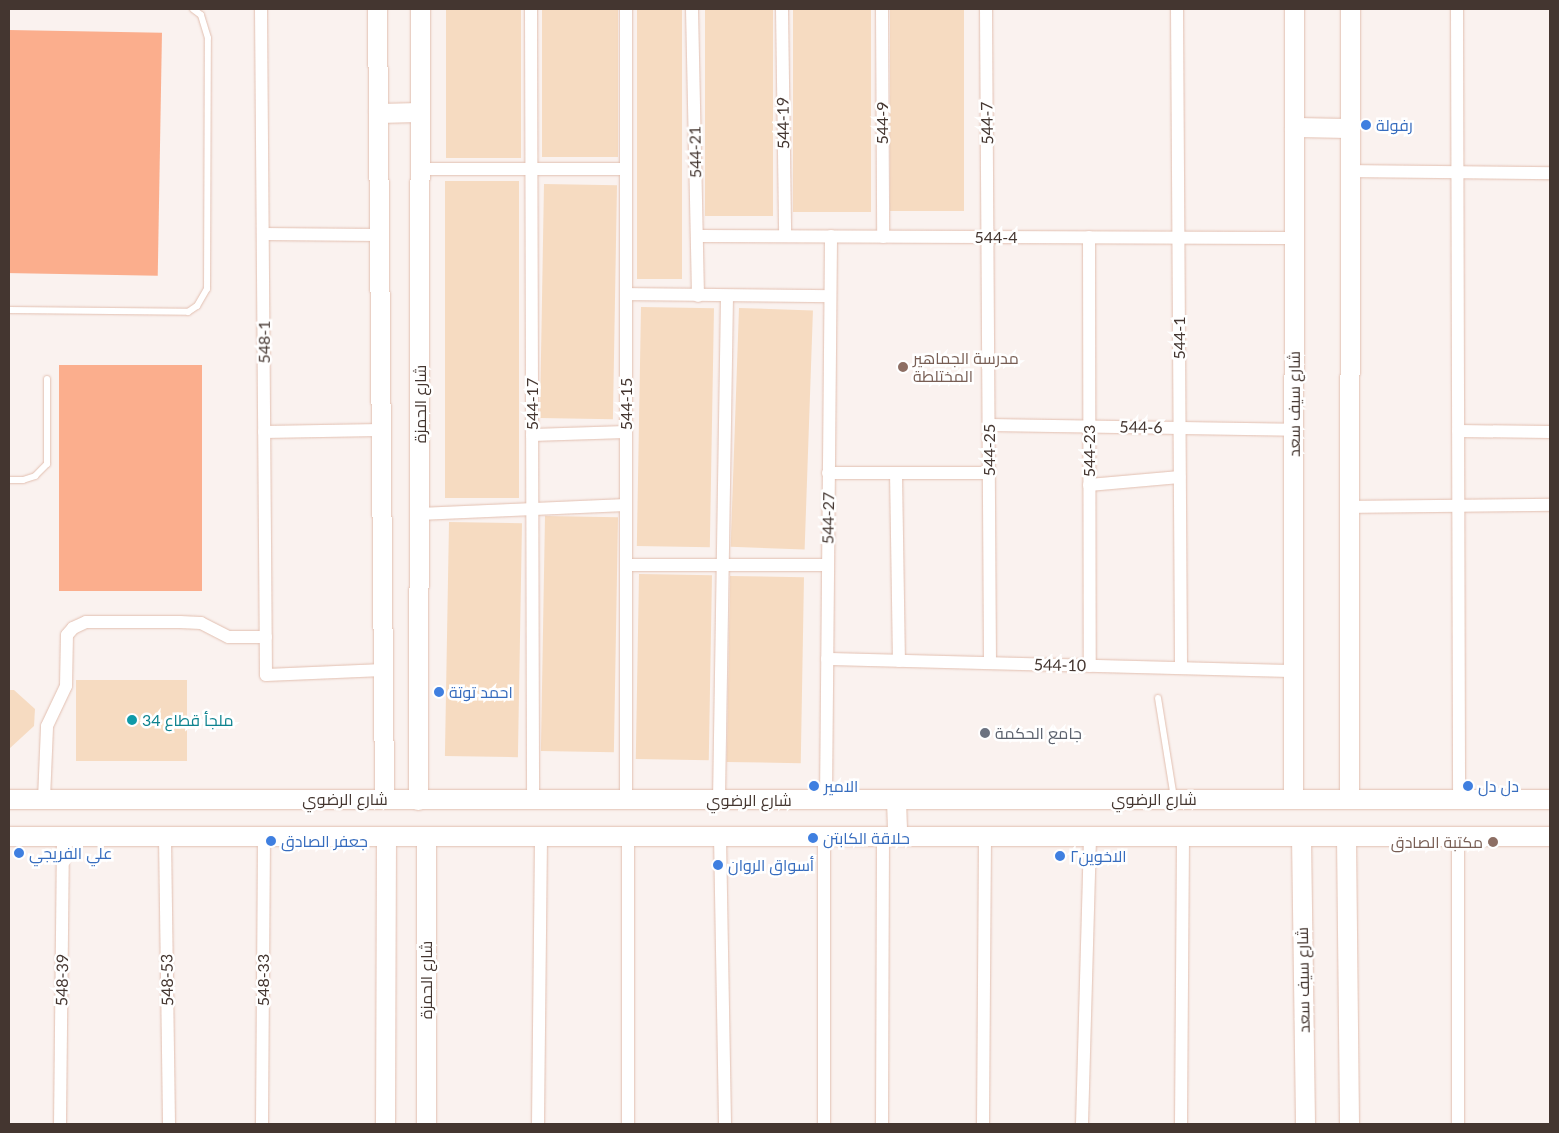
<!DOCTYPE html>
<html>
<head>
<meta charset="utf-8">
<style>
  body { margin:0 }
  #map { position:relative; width:1559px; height:1133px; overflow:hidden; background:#faf2ef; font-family:Lato,Cairo,sans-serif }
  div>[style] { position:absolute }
  .green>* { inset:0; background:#fbae8d; transform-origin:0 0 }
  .building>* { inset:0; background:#f6dbc1; transform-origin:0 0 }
  .roads { filter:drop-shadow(0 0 1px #e2bfb0) drop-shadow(0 0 1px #e2bfb0) }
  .lane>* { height:6px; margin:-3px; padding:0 3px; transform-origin:3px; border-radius:3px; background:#fff }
  .street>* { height:12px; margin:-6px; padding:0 6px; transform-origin:6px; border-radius:6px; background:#fff }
  .secondary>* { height:19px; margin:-9.5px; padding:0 9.5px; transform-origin:9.5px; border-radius:9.5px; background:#fff }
  .dots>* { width:14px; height:14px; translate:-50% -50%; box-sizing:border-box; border:2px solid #fff; border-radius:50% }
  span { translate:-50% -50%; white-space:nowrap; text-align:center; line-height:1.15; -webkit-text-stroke:5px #fff; paint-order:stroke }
  .street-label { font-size:16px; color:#443630 }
  .shop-label { font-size:16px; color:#366cbe }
  .left { translate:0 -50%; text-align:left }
  .education-label { font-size:16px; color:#785e54 }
  .right { translate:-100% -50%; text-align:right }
  .culture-label { font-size:16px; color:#0d838f }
  .worship-label { font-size:16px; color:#5b616d }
  .frame { position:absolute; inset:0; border:10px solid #443630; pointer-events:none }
</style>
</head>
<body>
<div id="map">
  <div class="green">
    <div style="left:9px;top:30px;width:153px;height:243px;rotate:1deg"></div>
    <div style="left:59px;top:365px;width:143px;height:226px"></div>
  </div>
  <div class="building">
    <div style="left:446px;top:9px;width:75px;height:149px"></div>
    <div style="left:542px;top:9px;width:76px;height:148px"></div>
    <div style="left:637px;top:9px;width:45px;height:270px"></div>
    <div style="left:705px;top:9px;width:68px;height:207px"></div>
    <div style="left:793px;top:9px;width:78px;height:203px"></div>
    <div style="left:890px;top:9px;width:74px;height:202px"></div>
    <div style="left:445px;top:181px;width:74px;height:317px"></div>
    <div style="left:544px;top:184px;width:73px;height:234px;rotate:1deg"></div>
    <div style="left:641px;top:307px;width:73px;height:239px;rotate:1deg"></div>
    <div style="left:739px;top:308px;width:74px;height:239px;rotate:2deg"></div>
    <div style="left:545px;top:516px;width:73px;height:235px;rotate:1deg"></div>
    <div style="left:449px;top:522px;width:73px;height:234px;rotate:1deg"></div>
    <div style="left:639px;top:574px;width:73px;height:185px;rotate:1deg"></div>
    <div style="left:730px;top:576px;width:74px;height:186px;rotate:1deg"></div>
    <div style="left:76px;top:680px;width:111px;height:81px"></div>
    <div style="clip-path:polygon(9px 690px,14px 690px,35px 709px,34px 726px,9px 749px)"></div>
  </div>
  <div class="roads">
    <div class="lane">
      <div style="left:9px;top:310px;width:179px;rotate:0.6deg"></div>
      <div style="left:188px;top:312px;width:11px;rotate:-34deg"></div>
      <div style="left:197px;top:306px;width:20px;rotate:-60deg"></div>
      <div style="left:207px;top:289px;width:251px;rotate:-89.8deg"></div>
      <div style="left:208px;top:38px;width:24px;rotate:-107deg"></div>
      <div style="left:201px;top:15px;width:10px;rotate:-143deg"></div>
      <div style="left:9px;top:480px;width:14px"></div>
      <div style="left:23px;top:480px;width:13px;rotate:-18deg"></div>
      <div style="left:35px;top:476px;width:17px;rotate:-45deg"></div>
      <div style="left:47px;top:464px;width:85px;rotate:-90deg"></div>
      <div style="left:1158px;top:698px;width:101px;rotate:80.9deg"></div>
    </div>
    <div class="street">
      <div style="left:261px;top:9px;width:666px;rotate:89.57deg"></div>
      <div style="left:266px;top:675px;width:117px;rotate:-2.4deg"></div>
      <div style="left:531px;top:9px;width:790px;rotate:89.85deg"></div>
      <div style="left:626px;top:9px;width:791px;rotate:90deg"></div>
      <div style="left:692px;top:9px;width:287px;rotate:88.8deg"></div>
      <div style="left:782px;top:9px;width:227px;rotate:89.2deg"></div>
      <div style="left:882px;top:9px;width:228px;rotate:89.7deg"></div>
      <div style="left:986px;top:9px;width:654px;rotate:89.65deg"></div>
      <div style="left:1177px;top:9px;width:659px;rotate:89.65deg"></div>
      <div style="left:1457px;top:9px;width:790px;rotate:89.85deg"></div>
      <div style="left:420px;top:169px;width:206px"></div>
      <div style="left:1350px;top:171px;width:200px;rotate:0.6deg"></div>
      <div style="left:263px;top:234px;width:116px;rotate:0.5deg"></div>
      <div style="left:698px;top:236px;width:596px;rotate:0.19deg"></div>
      <div style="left:1089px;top:237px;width:429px;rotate:89.9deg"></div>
      <div style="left:626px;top:294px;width:204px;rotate:0.6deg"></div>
      <div style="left:989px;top:425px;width:304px;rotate:0.9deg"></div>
      <div style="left:1458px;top:431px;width:92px;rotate:0.6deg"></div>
      <div style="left:264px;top:432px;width:116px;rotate:-1deg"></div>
      <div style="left:532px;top:435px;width:94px;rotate:-1.8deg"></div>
      <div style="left:828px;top:473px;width:161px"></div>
      <div style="left:896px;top:473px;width:188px;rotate:89.1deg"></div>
      <div style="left:1089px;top:485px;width:91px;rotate:-5deg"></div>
      <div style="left:1347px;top:507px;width:203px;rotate:-0.6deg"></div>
      <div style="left:419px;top:514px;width:207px;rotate:-2.5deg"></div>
      <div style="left:626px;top:565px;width:202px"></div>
      <div style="left:827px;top:659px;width:466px;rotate:1.5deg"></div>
      <div style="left:44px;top:799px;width:73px;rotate:-87.6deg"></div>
      <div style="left:47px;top:726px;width:44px;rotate:-64.6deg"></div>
      <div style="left:66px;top:686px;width:51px;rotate:-88.9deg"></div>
      <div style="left:67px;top:635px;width:9px;rotate:-49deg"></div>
      <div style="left:73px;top:628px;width:14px;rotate:-25deg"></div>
      <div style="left:86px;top:622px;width:94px"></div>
      <div style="left:180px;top:622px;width:21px;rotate:3deg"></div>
      <div style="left:201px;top:623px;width:31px;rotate:27deg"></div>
      <div style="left:229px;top:637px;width:37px"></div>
      <div style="left:719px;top:800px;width:504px;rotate:-89.09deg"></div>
      <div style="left:826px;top:800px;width:564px;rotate:-89.49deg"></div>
      <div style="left:628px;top:836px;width:288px;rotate:90deg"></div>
      <div style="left:720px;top:836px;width:288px;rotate:89deg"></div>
      <div style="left:824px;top:836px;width:288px;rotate:90deg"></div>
      <div style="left:1458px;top:836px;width:288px;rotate:90deg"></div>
      <div style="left:165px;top:837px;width:287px;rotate:89.2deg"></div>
      <div style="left:60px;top:1124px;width:288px;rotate:-89.4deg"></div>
      <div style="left:262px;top:1124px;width:288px;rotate:-89.6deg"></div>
      <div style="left:538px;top:1124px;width:288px;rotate:-89.4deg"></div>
      <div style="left:882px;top:1124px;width:288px;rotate:-89.8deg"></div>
      <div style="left:983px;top:1124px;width:288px;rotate:-89.6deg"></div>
      <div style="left:1082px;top:1124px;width:288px;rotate:-88.4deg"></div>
      <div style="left:1181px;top:1124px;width:288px;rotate:-89.6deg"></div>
    </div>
    <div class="secondary">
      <div style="left:377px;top:9px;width:790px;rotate:89.49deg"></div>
      <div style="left:378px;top:113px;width:41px;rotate:-1.4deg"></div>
      <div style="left:1294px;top:127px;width:56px;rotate:1deg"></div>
      <div style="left:9px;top:799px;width:1541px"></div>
      <div style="left:1293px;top:799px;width:790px;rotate:-89.93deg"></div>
      <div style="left:1349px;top:799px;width:790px;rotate:-89.93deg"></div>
      <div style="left:418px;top:800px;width:791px;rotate:-89.86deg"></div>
      <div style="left:896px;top:800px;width:36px;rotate:88deg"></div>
      <div style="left:9px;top:836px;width:1541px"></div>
      <div style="left:1301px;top:836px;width:288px;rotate:89.2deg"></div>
      <div style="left:1346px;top:836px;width:288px;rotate:89.4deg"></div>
      <div style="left:385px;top:1124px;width:288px;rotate:-89.8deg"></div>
      <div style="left:426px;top:1124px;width:288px;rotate:-90deg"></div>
    </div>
  </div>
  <div class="dots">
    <div style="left:1366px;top:125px;background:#3f7fe0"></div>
    <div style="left:903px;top:367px;background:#8d6e63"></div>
    <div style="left:439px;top:692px;background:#3f7fe0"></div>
    <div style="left:132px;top:720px;background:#0f9aa8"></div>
    <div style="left:985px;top:733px;background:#6b7280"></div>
    <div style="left:814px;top:786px;background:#3f7fe0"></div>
    <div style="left:1468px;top:786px;background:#3f7fe0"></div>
    <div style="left:813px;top:838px;background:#3f7fe0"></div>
    <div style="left:271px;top:841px;background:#3f7fe0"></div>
    <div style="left:1493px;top:842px;background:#8d6e63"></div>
    <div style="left:19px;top:853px;background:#3f7fe0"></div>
    <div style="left:1060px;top:856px;background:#3f7fe0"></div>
    <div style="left:718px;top:865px;background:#3f7fe0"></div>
  </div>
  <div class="street-label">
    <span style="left:783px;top:123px;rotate:-91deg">544-19</span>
    <span style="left:882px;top:123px;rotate:-90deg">544-9</span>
    <span style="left:987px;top:123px;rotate:-91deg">544-7</span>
    <span style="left:695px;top:152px;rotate:-91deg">544-21</span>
    <span style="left:996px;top:237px">544-4</span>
    <span style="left:1179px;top:338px;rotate:-90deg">544-1</span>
    <span style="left:264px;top:342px;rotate:-90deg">548-1</span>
    <span style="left:420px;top:404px;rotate:-90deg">شارع الحمزة</span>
    <span style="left:532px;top:404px;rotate:-90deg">544-17</span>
    <span style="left:626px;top:404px;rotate:-90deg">544-15</span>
    <span style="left:1294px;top:404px;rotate:-90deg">شارع سيف سعد</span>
    <span style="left:1141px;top:427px;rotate:1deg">544-6</span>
    <span style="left:989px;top:450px;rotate:-90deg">544-25</span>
    <span style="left:1089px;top:451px;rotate:-90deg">544-23</span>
    <span style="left:828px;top:518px;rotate:-89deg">544-27</span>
    <span style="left:1060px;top:665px;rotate:1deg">544-10</span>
    <span style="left:345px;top:799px">شارع الرضوي</span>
    <span style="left:1154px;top:799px">شارع الرضوي</span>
    <span style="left:749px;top:800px">شارع الرضوي</span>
    <span style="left:62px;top:980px;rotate:-89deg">548-39</span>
    <span style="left:167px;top:980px;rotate:-91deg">548-53</span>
    <span style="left:263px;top:980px;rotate:-90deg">548-33</span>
    <span style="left:426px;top:980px;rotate:-90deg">شارع الحمزة</span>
    <span style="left:1303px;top:980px;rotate:-91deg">شارع سيف سعد</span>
  </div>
  <div class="shop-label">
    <span class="left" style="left:1376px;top:125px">رفولة</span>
    <span class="left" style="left:449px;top:692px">احمد توتة</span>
    <span class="left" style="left:824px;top:786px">الامير</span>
    <span class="left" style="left:1478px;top:786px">دل دل</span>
    <span class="left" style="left:823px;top:838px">حلاقة الكابتن</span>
    <span class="left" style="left:281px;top:841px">جعفر الصادق</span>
    <span class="left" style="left:29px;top:853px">علي الفريجي</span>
    <span class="left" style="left:1070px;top:856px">الاخوين٢</span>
    <span class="left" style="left:728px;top:865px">أسواق الروان</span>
  </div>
  <div class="education-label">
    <span class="left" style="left:913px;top:367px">مدرسة الجماهير<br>المختلطة</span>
    <span class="right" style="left:1483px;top:842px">مكتبة الصادق</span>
  </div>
  <div class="culture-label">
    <span class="left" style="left:142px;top:720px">ملجأ قطاع 34</span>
  </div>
  <div class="worship-label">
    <span class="left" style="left:995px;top:733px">جامع الحكمة</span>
  </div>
  <div class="frame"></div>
</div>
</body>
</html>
